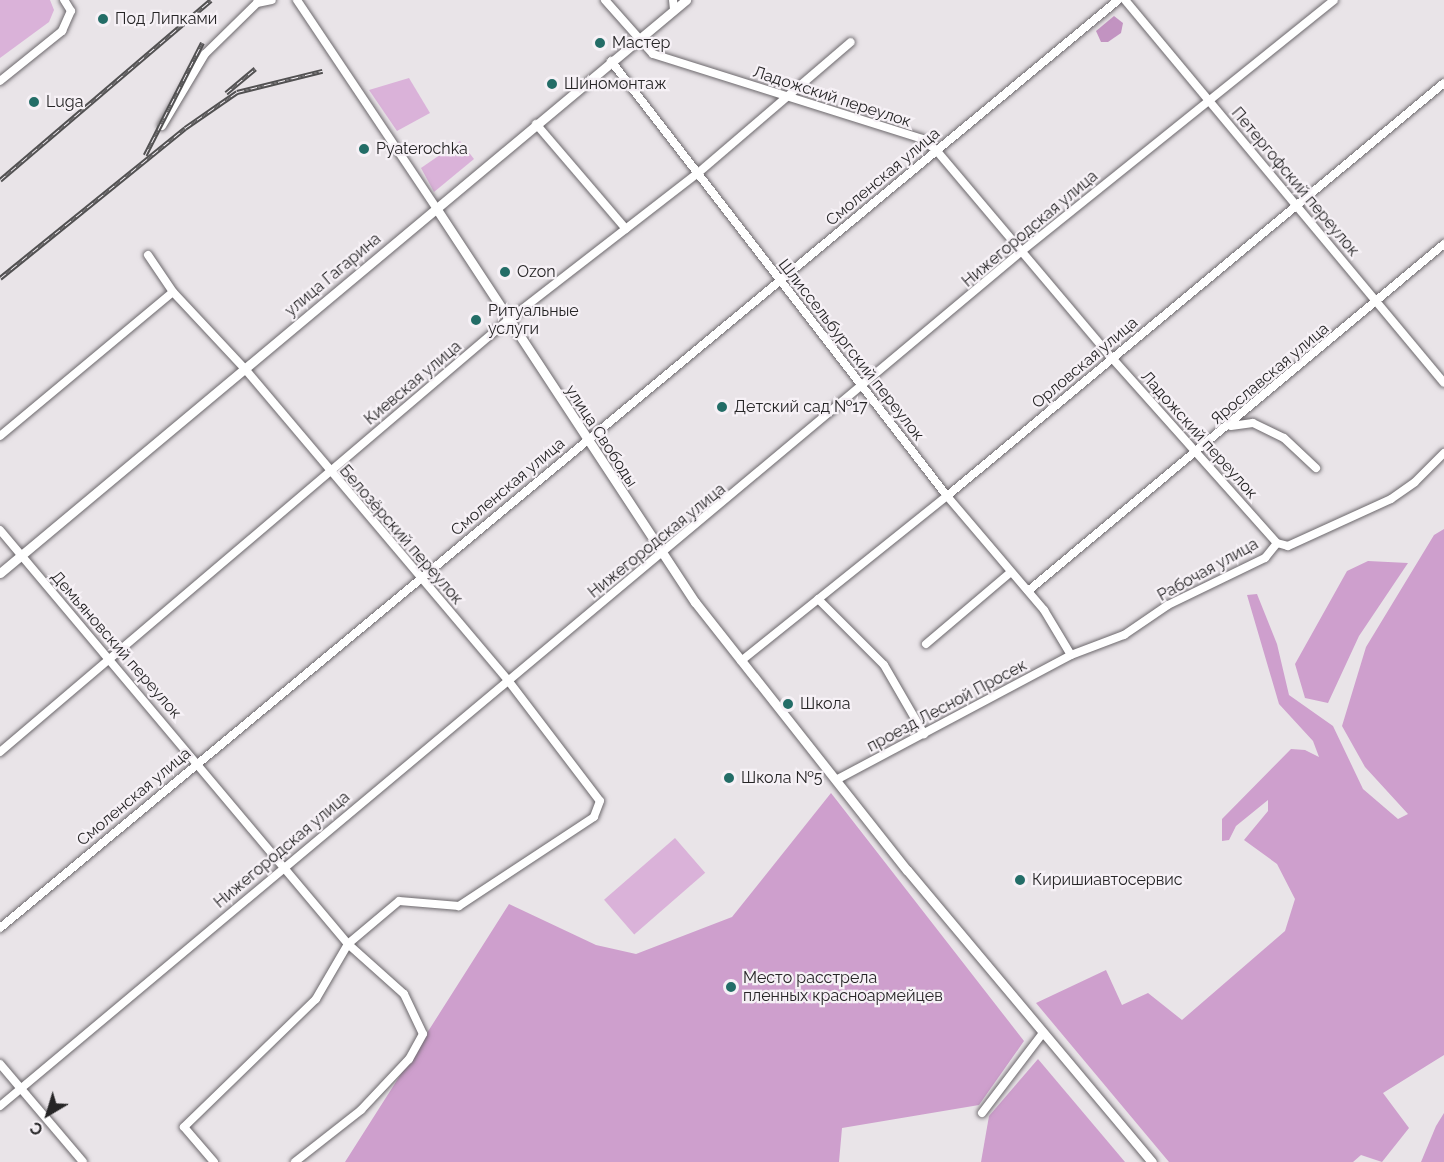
<!DOCTYPE html>
<html>
<head>
<meta charset="utf-8">
<style>
  body { margin:0 }
  #map { position:relative; width:1444px; height:1162px; overflow:hidden; background:#e9e4e8; font-family:Raleway,sans-serif }
  div>[style] { position:absolute }
  .green>* { inset:0; background:#dab2d9; transform-origin:0 0 }
  .forest>* { inset:0; background:#ce9fcd }
  .water>* { inset:0; background:#c293c1 }
  .roads { filter:drop-shadow(0 0 2px #6c686c) drop-shadow(0 0 2px #6c686c) }
  .minor>* { height:8px; margin:-4px; padding:0 4px; transform-origin:4px; border-radius:4px; background:#fff }
  .tertiary>* { height:9px; margin:-4.5px; padding:0 4.5px; transform-origin:4.5px; border-radius:4.5px; background:#fff }
  .rail>* { height:4.5px; margin-top:-2.25px; transform-origin:0; background:repeating-linear-gradient(90deg,#f6f1f6 0 7px,#525152 0 14px); box-sizing:border-box; border-block:2px solid #525152 }
  .dots>* { width:16px; height:16px; translate:-50% -50%; box-sizing:border-box; border:3px solid #f6f1f6; border-radius:50% }
  span { translate:-50% -50%; white-space:nowrap; text-align:center; line-height:1.15; -webkit-text-stroke:4.5px #f6f1f6; paint-order:stroke }
  .poi-label { font-size:16px; color:#262526 }
  .left { translate:0 -50%; text-align:left }
  .street-label { font-size:16px; color:#262526 }
  .north { position:absolute; left:18px; top:1084px; width:60px; height:60px; -webkit-text-stroke:4px #f6f1f6; paint-order:stroke; rotate:218deg; font-size:16px; font-weight:700; line-height:24px; text-align:center; color:#262526 }
  .north::after { content:''; display:block; margin:auto; width:21px; height:27px; background:#262526; clip-path:polygon(50% 0,100% 100%,50% 72%,0 100%) }
</style>
</head>
<body>
<div id="map">
  <div class="green">
    <div style="clip-path:polygon(0 0,50px 0,54px 10px,49px 22px,0 58px)"></div>
    <div style="clip-path:polygon(409px 78px,430px 113px,397px 131px,369px 90px)"></div>
    <div style="clip-path:polygon(460px 141px,474px 159px,434px 192px,421px 168px)"></div>
    <div style="left:675px;top:838px;width:46px;height:94px;rotate:49deg"></div>
  </div>
  <div class="forest">
    <div style="clip-path:polygon(1444px 529px,1444px 1055px,1383px 1093px,1409px 1128px,1382px 1162px,1361px 1155px,1353px 1162px,1169px 1162px,1036px 1003px,1106px 970px,1122px 1005px,1148px 993px,1182px 1020px,1285px 931px,1295px 899px,1277px 864px,1244px 840px,1268px 811px,1268px 800px,1236px 826px,1229px 840px,1222px 841px,1222px 819px,1291px 749px,1305px 750px,1319px 757px,1313px 741px,1279px 704px,1247px 595px,1257px 594px,1277px 644px,1289px 695px,1333px 726px,1363px 789px,1398px 819px,1408px 814px,1365px 767px,1342px 726px,1366px 647px,1434px 535px)"></div>
    <div style="clip-path:polygon(1368px 561px,1408px 563px,1359px 636px,1328px 703px,1305px 698px,1295px 664px,1347px 571px)"></div>
    <div style="clip-path:polygon(831px 793px,1024px 1041px,979px 1105px,842px 1128px,839px 1162px,345px 1162px,509px 904px,596px 945px,636px 954px,732px 917px)"></div>
    <div style="clip-path:polygon(1038px 1059px,1125px 1162px,981px 1162px,989px 1116px)"></div>
    <div style="clip-path:polygon(1444px 1113px,1444px 1162px,1421px 1162px,1436px 1126px)"></div>
  </div>
  <div class="water">
    <div style="clip-path:polygon(1114px 16px,1123px 23px,1121px 33px,1108px 42px,1101px 42px,1096px 31px)"></div>
  </div>
  <div class="roads">
    <div class="minor">
      <div style="left:297px;top:0;width:250px;rotate:56.2deg"></div>
      <div style="left:605px;top:0;width:72px;rotate:48.4deg"></div>
      <div style="left:653px;top:54px;width:282px;rotate:17.5deg"></div>
      <div style="left:922px;top:139px;width:18px;rotate:38deg"></div>
      <div style="left:936px;top:150px;width:272px;rotate:49.8deg"></div>
      <div style="left:1112px;top:358px;width:248px;rotate:48.3deg"></div>
      <div style="left:673px;top:0;width:10px;rotate:84deg"></div>
      <div style="left:1125px;top:0;width:498px;rotate:50.2deg"></div>
      <div style="left:611px;top:61px;width:550px;rotate:52.32deg"></div>
      <div style="left:947px;top:496px;width:150px;rotate:49.6deg"></div>
      <div style="left:1044px;top:610px;width:52px;rotate:59deg"></div>
      <div style="left:0;top:81px;width:80px;rotate:-38.9deg"></div>
      <div style="left:62px;top:31px;width:22px;rotate:-66deg"></div>
      <div style="left:71px;top:11px;width:13px;rotate:-122deg"></div>
      <div style="left:536px;top:124px;width:138px;rotate:49.4deg"></div>
      <div style="left:162px;top:126px;width:84px;rotate:-59.2deg"></div>
      <div style="left:205px;top:54px;width:73px;rotate:-44.4deg"></div>
      <div style="left:257px;top:3px;width:15px;rotate:-11deg"></div>
      <div style="left:148px;top:255px;width:45px;rotate:56deg"></div>
      <div style="left:173px;top:292px;width:105px;rotate:46.9deg"></div>
      <div style="left:245px;top:369px;width:406px;rotate:49.8deg"></div>
      <div style="left:507px;top:679px;width:153px;rotate:52.7deg"></div>
      <div style="left:600px;top:801px;width:17px;rotate:111deg"></div>
      <div style="left:594px;top:817px;width:162px;rotate:146.6deg"></div>
      <div style="left:459px;top:906px;width:60px;rotate:-175.2deg"></div>
      <div style="left:399px;top:901px;width:67px;rotate:139.9deg"></div>
      <div style="left:348px;top:944px;width:64px;rotate:120.2deg"></div>
      <div style="left:316px;top:999px;width:184px;rotate:135.9deg"></div>
      <div style="left:184px;top:1127px;width:46px;rotate:49.4deg"></div>
      <div style="left:1231px;top:426px;width:22px;rotate:-8deg"></div>
      <div style="left:1253px;top:423px;width:34px;rotate:26deg"></div>
      <div style="left:1284px;top:438px;width:44px;rotate:43.2deg"></div>
      <div style="left:0;top:436px;width:225px;rotate:-39.8deg"></div>
      <div style="left:0;top:530px;width:541px;rotate:49.95deg"></div>
      <div style="left:348px;top:944px;width:75px;rotate:41.8deg"></div>
      <div style="left:404px;top:994px;width:44px;rotate:64.6deg"></div>
      <div style="left:423px;top:1034px;width:29px;rotate:119deg"></div>
      <div style="left:409px;top:1059px;width:70px;rotate:133.3deg"></div>
      <div style="left:361px;top:1110px;width:84px;rotate:141.8deg"></div>
      <div style="left:1028px;top:591px;width:542px;rotate:-39.83deg"></div>
      <div style="left:818px;top:599px;width:93px;rotate:45deg"></div>
      <div style="left:884px;top:665px;width:80px;rotate:59.9deg"></div>
      <div style="left:926px;top:644px;width:111px;rotate:-40.3deg"></div>
      <div style="left:741px;top:661px;width:264px;rotate:-38.7deg"></div>
      <div style="left:947px;top:496px;width:646px;rotate:-39.73deg"></div>
      <div style="left:0;top:752px;width:665px;rotate:-40.37deg"></div>
      <div style="left:507px;top:321px;width:242px;rotate:-37.8deg"></div>
      <div style="left:698px;top:173px;width:201px;rotate:-40.6deg"></div>
      <div style="left:836px;top:780px;width:266px;rotate:-28deg"></div>
      <div style="left:1071px;top:655px;width:57px;rotate:-20.7deg"></div>
      <div style="left:1124px;top:635px;width:53px;rotate:-34.3deg"></div>
      <div style="left:1168px;top:605px;width:108px;rotate:-25.9deg"></div>
      <div style="left:1265px;top:558px;width:19px;rotate:-51deg"></div>
      <div style="left:1277px;top:543px;width:11px;rotate:15deg"></div>
      <div style="left:1288px;top:546px;width:113px;rotate:-24.5deg"></div>
      <div style="left:1391px;top:499px;width:29px;rotate:-35deg"></div>
      <div style="left:1415px;top:482px;width:41px;rotate:-45deg"></div>
      <div style="left:0;top:928px;width:1453px;rotate:-39.69deg"></div>
      <div style="left:0;top:1064px;width:128px;rotate:49.7deg"></div>
      <div style="left:0;top:1106px;width:1332px;rotate:-39.92deg"></div>
      <div style="left:1022px;top:251px;width:400px;rotate:-38.8deg"></div>
      <div style="left:982px;top:1113px;width:101px;rotate:-52.7deg"></div>
    </div>
    <div class="tertiary">
      <div style="left:436px;top:208px;width:472px;rotate:56.7deg"></div>
      <div style="left:695px;top:602px;width:342px;rotate:51.7deg"></div>
      <div style="left:907px;top:870px;width:381px;rotate:50deg"></div>
      <div style="left:0;top:573px;width:894px;rotate:-39.87deg"></div>
    </div>
  </div>
  <div class="rail">
    <div style="left:226px;top:93px;width:38px;rotate:-40deg"></div>
    <div style="left:145px;top:155px;width:126px;rotate:-63deg"></div>
    <div style="left:0;top:180px;width:277px;rotate:-40.5deg"></div>
    <div style="left:0;top:278px;width:238px;rotate:-39deg"></div>
    <div style="left:185px;top:128px;width:63px;rotate:-34.7deg"></div>
    <div style="left:237px;top:92px;width:88px;rotate:-13.9deg"></div>
  </div>
  <div class="dots">
    <div style="left:103px;top:19px;background:#236d67"></div>
    <div style="left:600px;top:43px;background:#236d67"></div>
    <div style="left:552px;top:84px;background:#236d67"></div>
    <div style="left:34px;top:102px;background:#236d67"></div>
    <div style="left:364px;top:149px;background:#236d67"></div>
    <div style="left:505px;top:272px;background:#236d67"></div>
    <div style="left:476px;top:320px;background:#236d67"></div>
    <div style="left:722px;top:407px;background:#236d67"></div>
    <div style="left:788px;top:704px;background:#236d67"></div>
    <div style="left:729px;top:778px;background:#236d67"></div>
    <div style="left:1020px;top:880px;background:#236d67"></div>
    <div style="left:731px;top:987px;background:#236d67"></div>
  </div>
  <div class="poi-label">
    <span class="left" style="left:115px;top:19px">Под Липками</span>
    <span class="left" style="left:612px;top:43px">Мастер</span>
    <span class="left" style="left:564px;top:84px">Шиномонтаж</span>
    <span class="left" style="left:46px;top:102px">Luga</span>
    <span class="left" style="left:376px;top:149px">Pyaterochka</span>
    <span class="left" style="left:517px;top:272px">Ozon</span>
    <span class="left" style="left:488px;top:320px">Ритуальные<br>услуги</span>
    <span class="left" style="left:734px;top:407px">Детский сад №17</span>
    <span class="left" style="left:800px;top:704px">Школа</span>
    <span class="left" style="left:741px;top:778px">Школа №5</span>
    <span class="left" style="left:1032px;top:880px">Киришиавтосервис</span>
    <span class="left" style="left:743px;top:987px">Место расстрела<br>пленных красноармейцев</span>
  </div>
  <div class="street-label">
    <span style="left:832px;top:97px;rotate:18deg">Ладожский переулок</span>
    <span style="left:883px;top:177px;rotate:-40deg">Смоленская улица</span>
    <span style="left:1295px;top:182px;rotate:50deg">Петергофский переулок</span>
    <span style="left:1030px;top:229px;rotate:-40deg">Нижегородская улица</span>
    <span style="left:333px;top:275px;rotate:-40deg">улица Гагарина</span>
    <span style="left:851px;top:350px;rotate:52deg">Шлиссельбургский переулок</span>
    <span style="left:1085px;top:363px;rotate:-40deg">Орловская улица</span>
    <span style="left:1270px;top:374px;rotate:-40deg">Ярославская улица</span>
    <span style="left:413px;top:383px;rotate:-40deg">Киевская улица</span>
    <span style="left:1199px;top:435px;rotate:48deg">Ладожский переулок</span>
    <span style="left:601px;top:436px;rotate:57deg">улица Свободы</span>
    <span style="left:508px;top:487px;rotate:-40deg">Смоленская улица</span>
    <span style="left:401px;top:535px;rotate:49deg">Белозёрский переулок</span>
    <span style="left:657px;top:541px;rotate:-39deg">Нижегородская улица</span>
    <span style="left:1208px;top:570px;rotate:-29deg">Рабочая улица</span>
    <span style="left:116px;top:645px;rotate:49deg">Демьяновский переулок</span>
    <span style="left:947px;top:706px;rotate:-28deg">проезд Лесной Просек</span>
    <span style="left:134px;top:797px;rotate:-40deg">Смоленская улица</span>
    <span style="left:282px;top:850px;rotate:-40deg">Нижегородская улица</span>
  </div>
  <div class="north">С</div>
</div>
</body>
</html>
